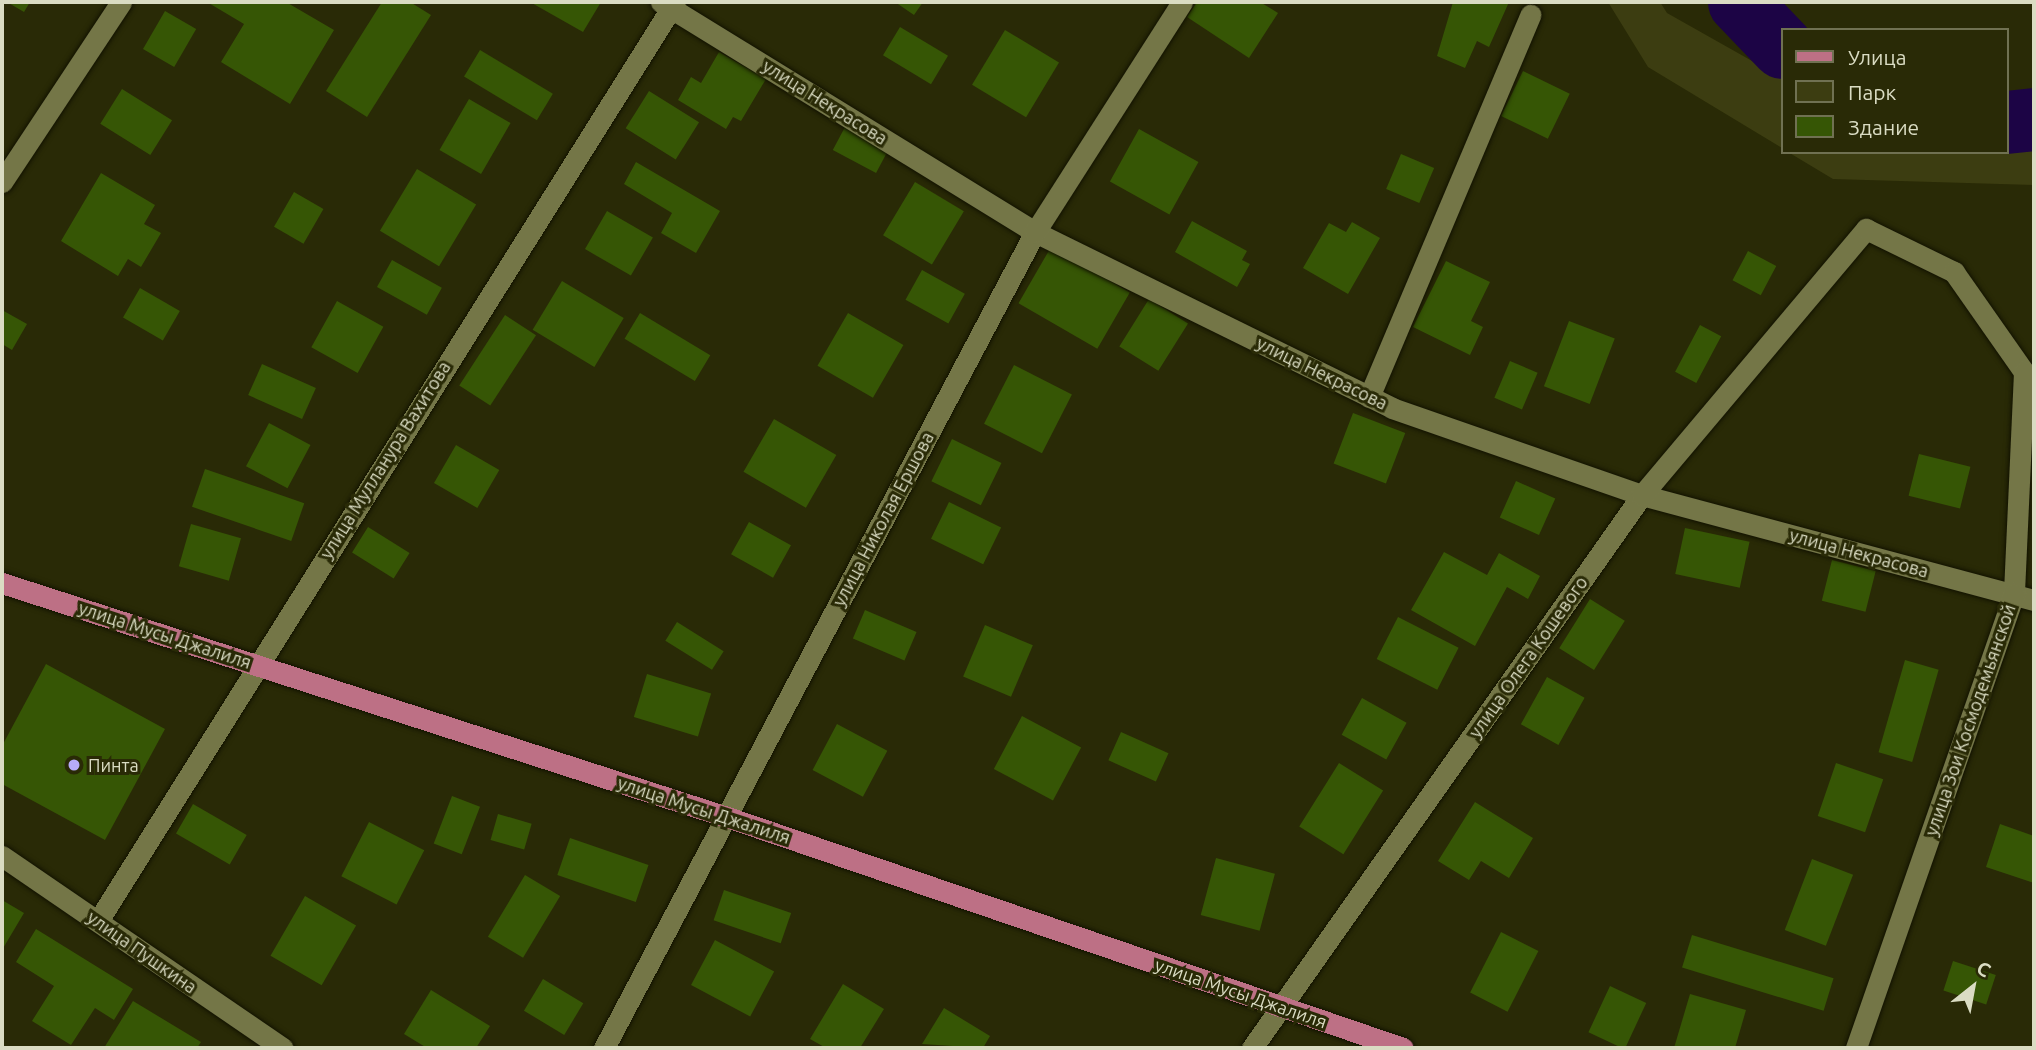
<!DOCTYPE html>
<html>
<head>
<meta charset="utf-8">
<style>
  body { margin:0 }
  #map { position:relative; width:2036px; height:1050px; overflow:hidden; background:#292a06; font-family:Ubuntu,sans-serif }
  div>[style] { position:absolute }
  .green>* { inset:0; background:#3c3d11 }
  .river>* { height:63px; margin:-31.5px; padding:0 31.5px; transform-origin:31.5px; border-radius:31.5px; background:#1c0445 }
  .building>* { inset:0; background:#365605; transform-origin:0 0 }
  .roads { filter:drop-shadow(0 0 2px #121200) drop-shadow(0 0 2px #121200) }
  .minor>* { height:21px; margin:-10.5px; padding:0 10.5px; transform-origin:10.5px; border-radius:10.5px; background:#747647 }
  .major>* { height:21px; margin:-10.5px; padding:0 10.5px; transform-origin:10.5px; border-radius:10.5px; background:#bd7085 }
  .dots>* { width:19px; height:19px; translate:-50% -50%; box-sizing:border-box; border:4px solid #292a06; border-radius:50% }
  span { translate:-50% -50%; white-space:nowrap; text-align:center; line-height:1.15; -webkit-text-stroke:6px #292a06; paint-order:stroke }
  .street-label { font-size:18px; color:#dadcc3 }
  .poi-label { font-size:18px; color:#dadcc3 }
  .left { translate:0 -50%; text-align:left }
  .frame { position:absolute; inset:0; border:4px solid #dadcc3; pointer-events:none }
  .legend { position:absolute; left:1781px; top:28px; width:228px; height:126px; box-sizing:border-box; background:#292a06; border:2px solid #707152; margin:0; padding:9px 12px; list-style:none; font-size:21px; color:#dadcc3 }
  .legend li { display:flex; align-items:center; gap:14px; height:35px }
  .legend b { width:35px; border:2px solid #707152 }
  .north { position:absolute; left:1938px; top:952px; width:70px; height:70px; -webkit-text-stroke:5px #292a06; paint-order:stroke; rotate:31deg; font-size:19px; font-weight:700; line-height:28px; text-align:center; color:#dadcc3 }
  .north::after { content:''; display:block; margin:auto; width:24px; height:32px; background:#dadcc3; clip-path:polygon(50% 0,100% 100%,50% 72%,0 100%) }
</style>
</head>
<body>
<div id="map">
  <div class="green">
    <div style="clip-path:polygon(1608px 2px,1660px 2px,1667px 13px,1782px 78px,1782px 148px,1648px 67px)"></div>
    <div style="clip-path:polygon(2034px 104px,2034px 185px,1833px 179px,1788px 152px,2006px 152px,2006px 109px)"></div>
  </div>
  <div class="river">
    <div style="left:1739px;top:2px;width:62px;rotate:46.3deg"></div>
    <div style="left:2006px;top:122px;width:28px;rotate:-6deg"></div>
  </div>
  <div class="building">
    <div style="clip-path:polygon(7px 2px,30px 2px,24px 12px)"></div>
    <div style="clip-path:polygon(207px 2px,286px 2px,334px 30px,290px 104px,221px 62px,244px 24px)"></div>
    <div style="clip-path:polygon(382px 2px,410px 2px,431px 15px,367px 117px,326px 91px)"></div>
    <div style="clip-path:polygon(530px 2px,601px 2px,583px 32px)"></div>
    <div style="clip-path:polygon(895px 2px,923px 2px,914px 15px)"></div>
    <div style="clip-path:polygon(1197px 2px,1260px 2px,1278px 13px,1249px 58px,1187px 17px)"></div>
    <div style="clip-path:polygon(1453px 2px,1509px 2px,1489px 47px,1477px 41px,1465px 68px,1437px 56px)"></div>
    <div style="left:165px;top:11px;width:36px;height:44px;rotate:30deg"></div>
    <div style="left:900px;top:27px;width:56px;height:33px;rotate:31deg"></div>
    <div style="left:1005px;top:30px;width:63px;height:64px;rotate:31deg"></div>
    <div style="left:480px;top:50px;width:85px;height:31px;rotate:31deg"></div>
    <div style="clip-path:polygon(719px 52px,766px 79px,741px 121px,733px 117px,726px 129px,678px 100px,691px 77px,701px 83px)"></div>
    <div style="left:1523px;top:71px;width:52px;height:50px;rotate:26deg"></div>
    <div style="left:122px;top:89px;width:59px;height:41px;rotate:32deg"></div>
    <div style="left:649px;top:91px;width:59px;height:44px;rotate:32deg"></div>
    <div style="left:469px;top:99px;width:48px;height:59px;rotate:30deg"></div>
    <div style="left:845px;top:127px;width:49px;height:26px;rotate:28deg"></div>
    <div style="left:1139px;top:129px;width:68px;height:60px;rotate:29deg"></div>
    <div style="left:1401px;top:154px;width:36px;height:38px;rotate:23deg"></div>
    <div style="clip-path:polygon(636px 162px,720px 211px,696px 253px,661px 233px,672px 213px,624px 184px)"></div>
    <div style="left:417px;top:169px;width:69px;height:72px;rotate:31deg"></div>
    <div style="clip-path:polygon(101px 173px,155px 205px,144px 224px,161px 233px,141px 267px,128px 259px,118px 276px,61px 241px)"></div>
    <div style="left:915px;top:182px;width:57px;height:62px;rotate:31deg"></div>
    <div style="left:294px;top:192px;width:34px;height:40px;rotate:30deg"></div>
    <div style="left:607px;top:211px;width:53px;height:44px;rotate:30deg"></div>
    <div style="clip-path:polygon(1192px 221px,1247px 251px,1242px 260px,1250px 264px,1237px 287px,1175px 252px)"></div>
    <div style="clip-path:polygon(1352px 222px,1380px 238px,1348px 294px,1303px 268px,1329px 223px,1346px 232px)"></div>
    <div style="left:1051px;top:247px;width:91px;height:65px;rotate:30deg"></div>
    <div style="left:1748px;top:251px;width:32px;height:33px;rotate:28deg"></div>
    <div style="left:392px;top:260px;width:57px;height:31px;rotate:29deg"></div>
    <div style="clip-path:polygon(1446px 261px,1490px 282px,1471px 321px,1483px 327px,1470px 355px,1413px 327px)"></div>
    <div style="left:922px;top:270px;width:49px;height:34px;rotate:29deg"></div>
    <div style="left:562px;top:281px;width:72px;height:57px;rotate:31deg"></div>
    <div style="left:140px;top:288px;width:46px;height:34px;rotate:30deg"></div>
    <div style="left:1149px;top:299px;width:46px;height:56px;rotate:32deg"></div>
    <div style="left:337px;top:301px;width:53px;height:53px;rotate:29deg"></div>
    <div style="clip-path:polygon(2px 310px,27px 324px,12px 350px,2px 344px)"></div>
    <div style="left:640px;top:313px;width:82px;height:30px;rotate:31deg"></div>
    <div style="left:848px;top:313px;width:64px;height:61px;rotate:30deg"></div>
    <div style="left:505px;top:315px;width:37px;height:84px;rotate:33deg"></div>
    <div style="left:1569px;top:321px;width:49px;height:70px;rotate:21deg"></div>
    <div style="left:1700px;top:325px;width:24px;height:53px;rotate:28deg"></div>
    <div style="left:1510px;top:361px;width:30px;height:40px;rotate:23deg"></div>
    <div style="left:262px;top:364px;width:59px;height:34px;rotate:24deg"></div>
    <div style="left:1014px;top:365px;width:65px;height:66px;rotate:27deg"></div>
    <div style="left:1353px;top:413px;width:56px;height:54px;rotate:21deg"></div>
    <div style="left:774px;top:419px;width:72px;height:61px;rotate:30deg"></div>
    <div style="left:269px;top:423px;width:47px;height:49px;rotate:28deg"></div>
    <div style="left:952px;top:439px;width:55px;height:47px;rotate:26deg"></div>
    <div style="left:456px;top:445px;width:50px;height:44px;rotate:30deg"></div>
    <div style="left:1919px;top:454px;width:53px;height:43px;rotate:14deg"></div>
    <div style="left:205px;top:469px;width:105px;height:40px;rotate:19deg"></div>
    <div style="left:1516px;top:481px;width:43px;height:40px;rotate:24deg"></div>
    <div style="left:949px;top:502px;width:58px;height:41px;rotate:26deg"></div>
    <div style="left:749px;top:522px;width:48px;height:37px;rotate:29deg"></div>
    <div style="left:191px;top:524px;width:52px;height:44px;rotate:16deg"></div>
    <div style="left:368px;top:527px;width:49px;height:30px;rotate:32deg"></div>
    <div style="left:1685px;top:528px;width:66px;height:47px;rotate:12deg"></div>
    <div style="clip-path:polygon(1444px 552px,1487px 575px,1499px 553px,1540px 576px,1528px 599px,1507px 587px,1475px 646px,1411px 610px)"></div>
    <div style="left:1832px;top:560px;width:45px;height:42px;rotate:14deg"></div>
    <div style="left:1590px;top:599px;width:41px;height:58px;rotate:32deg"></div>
    <div style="left:865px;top:610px;width:56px;height:31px;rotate:23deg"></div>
    <div style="left:1398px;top:617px;width:68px;height:47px;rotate:27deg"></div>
    <div style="left:677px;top:622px;width:55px;height:22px;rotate:32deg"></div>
    <div style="left:985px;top:625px;width:52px;height:56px;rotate:23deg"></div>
    <div style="left:1905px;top:660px;width:35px;height:96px;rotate:16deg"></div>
    <div style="clip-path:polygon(46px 664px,165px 729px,105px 840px,2px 784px,2px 746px)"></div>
    <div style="left:647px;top:674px;width:67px;height:45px;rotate:17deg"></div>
    <div style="left:1547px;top:677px;width:43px;height:54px;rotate:29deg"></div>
    <div style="left:1362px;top:698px;width:51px;height:42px;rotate:29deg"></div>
    <div style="left:1022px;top:716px;width:67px;height:60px;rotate:28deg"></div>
    <div style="left:837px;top:724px;width:57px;height:52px;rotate:28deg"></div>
    <div style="left:1121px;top:732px;width:52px;height:31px;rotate:24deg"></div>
    <div style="left:1339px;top:763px;width:52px;height:75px;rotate:32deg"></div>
    <div style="left:1836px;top:763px;width:50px;height:56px;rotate:19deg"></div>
    <div style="left:452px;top:796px;width:30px;height:51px;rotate:21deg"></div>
    <div style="clip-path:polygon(1475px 802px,1533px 838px,1509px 878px,1481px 861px,1469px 880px,1438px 861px)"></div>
    <div style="left:193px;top:804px;width:62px;height:34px;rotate:30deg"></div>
    <div style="left:498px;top:814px;width:35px;height:27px;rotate:16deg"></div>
    <div style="left:369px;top:822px;width:62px;height:61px;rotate:27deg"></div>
    <div style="clip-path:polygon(2000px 824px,2034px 836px,2034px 883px,1986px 867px)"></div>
    <div style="left:570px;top:838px;width:83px;height:39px;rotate:19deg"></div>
    <div style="left:1216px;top:858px;width:61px;height:59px;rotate:15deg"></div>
    <div style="left:1812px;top:859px;width:44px;height:76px;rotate:21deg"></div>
    <div style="left:525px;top:875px;width:41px;height:72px;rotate:31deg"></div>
    <div style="left:724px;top:890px;width:71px;height:32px;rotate:19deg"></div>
    <div style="left:305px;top:896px;width:59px;height:69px;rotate:30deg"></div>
    <div style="clip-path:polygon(2px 900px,24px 913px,2px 950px)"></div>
    <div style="clip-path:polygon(36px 929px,133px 989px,114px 1020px,95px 1008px,71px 1045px,32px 1021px,54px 986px,16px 962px)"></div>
    <div style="left:1501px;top:932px;width:42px;height:68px;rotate:27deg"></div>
    <div style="left:1692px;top:935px;width:148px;height:34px;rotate:17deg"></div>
    <div style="left:715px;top:940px;width:67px;height:51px;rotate:28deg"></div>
    <div style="left:1953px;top:961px;width:45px;height:31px;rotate:18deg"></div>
    <div style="left:543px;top:979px;width:47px;height:37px;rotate:31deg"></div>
    <div style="clip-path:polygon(843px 984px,884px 1009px,860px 1048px,826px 1048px,810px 1039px)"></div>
    <div style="left:1610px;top:986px;width:40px;height:51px;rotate:25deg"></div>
    <div style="clip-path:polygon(431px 990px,490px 1026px,476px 1048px,427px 1048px,404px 1034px)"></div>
    <div style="clip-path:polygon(1690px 994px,1746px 1010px,1735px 1048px,1674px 1048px)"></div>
    <div style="clip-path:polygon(133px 1001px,201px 1042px,197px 1048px,104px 1048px)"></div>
    <div style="clip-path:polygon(944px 1008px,990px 1036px,983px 1048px,922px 1044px)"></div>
  </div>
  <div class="roads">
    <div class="minor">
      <div style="left:661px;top:2px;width:439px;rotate:31.6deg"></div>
      <div style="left:1035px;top:232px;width:398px;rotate:26.2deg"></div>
      <div style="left:1392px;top:408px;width:265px;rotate:19.2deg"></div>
      <div style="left:1642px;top:495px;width:406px;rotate:15deg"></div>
      <div style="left:2px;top:182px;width:216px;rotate:-56.5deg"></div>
      <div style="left:1369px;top:397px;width:415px;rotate:-67.1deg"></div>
      <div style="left:2px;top:856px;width:340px;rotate:34.4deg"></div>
      <div style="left:98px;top:921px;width:1085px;rotate:-57.88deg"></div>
      <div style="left:604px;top:1048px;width:923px;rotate:-62.16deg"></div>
      <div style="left:1035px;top:232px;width:273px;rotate:-57.4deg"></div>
      <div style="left:1252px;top:1048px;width:677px;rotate:-54.81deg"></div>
      <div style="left:1642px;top:495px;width:348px;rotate:-49.9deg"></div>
      <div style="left:1866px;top:229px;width:98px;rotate:26deg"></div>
      <div style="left:1954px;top:272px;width:122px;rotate:55deg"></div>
      <div style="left:2024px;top:372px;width:222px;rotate:92.6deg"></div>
      <div style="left:2014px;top:594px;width:481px;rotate:109.2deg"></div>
    </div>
    <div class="major">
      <div style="left:2px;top:583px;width:762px;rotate:17.89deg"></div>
      <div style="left:727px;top:817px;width:714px;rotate:18.87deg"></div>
    </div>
  </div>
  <div class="dots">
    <div style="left:74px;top:765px;background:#b7abf8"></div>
  </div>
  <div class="street-label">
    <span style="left:825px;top:102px;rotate:32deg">улица Некрасова</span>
    <span style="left:1322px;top:373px;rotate:26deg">улица Некрасова</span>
    <span style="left:385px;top:460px;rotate:-58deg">улица Мулланура Вахитова</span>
    <span style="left:883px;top:519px;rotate:-62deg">улица Николая Ершова</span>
    <span style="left:1859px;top:553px;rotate:15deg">улица Некрасова</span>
    <span style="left:165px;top:635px;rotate:18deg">улица Мусы Джалиля</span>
    <span style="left:1528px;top:657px;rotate:-55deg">улица Олега Кошевого</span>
    <span style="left:1970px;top:720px;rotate:-71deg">улица Зои Космодемьянской</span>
    <span style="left:704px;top:810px;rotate:18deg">улица Мусы Джалиля</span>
    <span style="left:142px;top:952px;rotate:35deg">улица Пушкина</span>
    <span style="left:1241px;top:993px;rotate:19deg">улица Мусы Джалиля</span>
  </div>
  <div class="poi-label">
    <span class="left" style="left:88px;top:765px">Пинта</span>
  </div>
  <div class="frame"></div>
  <ul class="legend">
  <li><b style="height:9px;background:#bd7085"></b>Улица</li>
  <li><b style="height:19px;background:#3c3d11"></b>Парк</li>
  <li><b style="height:19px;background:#365605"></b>Здание</li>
  </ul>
  <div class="north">С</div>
</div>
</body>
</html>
